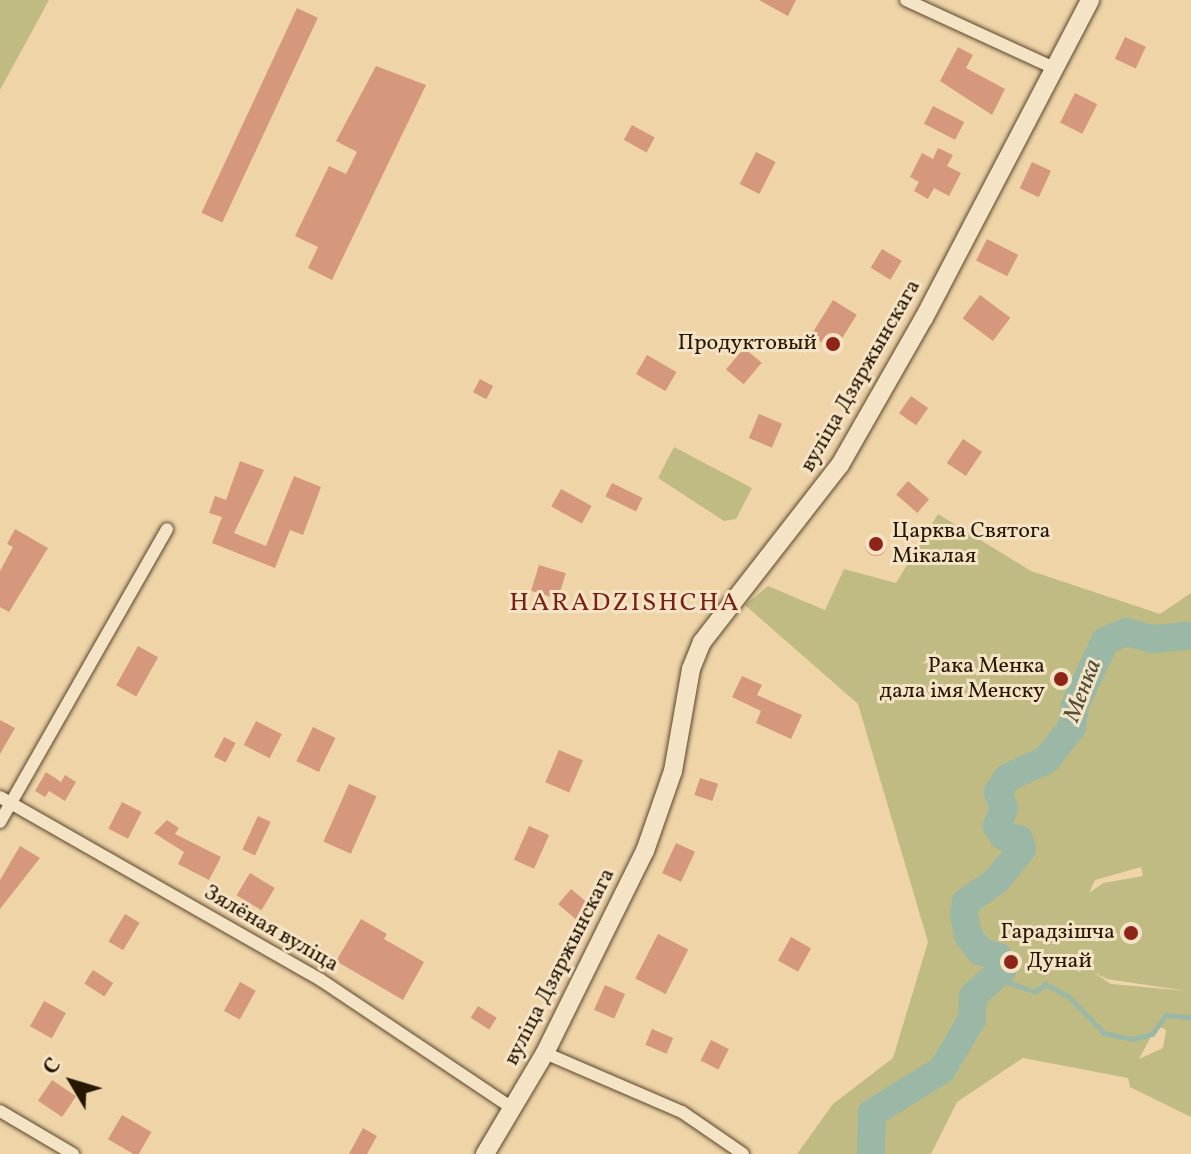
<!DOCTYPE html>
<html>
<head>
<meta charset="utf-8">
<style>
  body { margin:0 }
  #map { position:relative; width:1191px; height:1154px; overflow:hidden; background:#efd4a8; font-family:Vollkorn,serif }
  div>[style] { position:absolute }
  .green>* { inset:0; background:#bfbb83 }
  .stream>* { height:5px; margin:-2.5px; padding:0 2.5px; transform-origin:2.5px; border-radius:2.5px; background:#9ab8a5 }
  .river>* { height:28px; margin:-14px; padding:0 14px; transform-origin:14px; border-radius:14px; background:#9ab8a5 }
  .building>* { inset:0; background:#d5987c; transform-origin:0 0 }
  .round { border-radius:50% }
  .roads { filter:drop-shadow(0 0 2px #58462b) drop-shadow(0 0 2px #58462b) }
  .street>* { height:12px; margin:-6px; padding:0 6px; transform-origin:6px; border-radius:6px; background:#f5e3c6 }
  .secondary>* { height:18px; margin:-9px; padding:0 9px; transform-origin:9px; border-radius:9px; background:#f5e3c6 }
  .dots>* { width:22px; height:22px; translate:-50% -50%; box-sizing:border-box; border:4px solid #f5e3c6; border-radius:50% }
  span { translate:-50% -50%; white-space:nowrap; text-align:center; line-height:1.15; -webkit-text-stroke:6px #f5e3c6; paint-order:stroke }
  .poi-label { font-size:22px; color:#261701 }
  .right { translate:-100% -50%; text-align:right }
  .left { translate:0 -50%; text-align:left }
  .street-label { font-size:22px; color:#261701 }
  .water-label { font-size:24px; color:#4f4f3a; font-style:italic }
  .quarter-label { font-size:26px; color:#7a1f14; letter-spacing:2px }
  .north { position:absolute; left:32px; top:1042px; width:80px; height:80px; -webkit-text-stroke:6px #f5e3c6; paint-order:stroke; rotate:308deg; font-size:22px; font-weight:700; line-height:32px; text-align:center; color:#261701 }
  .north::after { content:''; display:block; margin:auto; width:28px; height:36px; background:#261701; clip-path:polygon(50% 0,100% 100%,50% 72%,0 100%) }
</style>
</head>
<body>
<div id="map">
  <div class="green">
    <div style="clip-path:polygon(0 0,49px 0,0 90px)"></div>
    <div style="clip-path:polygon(674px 447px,752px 488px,736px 519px,724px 521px,658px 478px)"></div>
    <div style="clip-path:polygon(evenodd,938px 514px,1031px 571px,1160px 614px,1191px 593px,1191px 1117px,1130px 1087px,1128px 1078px,1023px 1058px,957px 1102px,931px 1154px,797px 1154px,833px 1104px,893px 1058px,928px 942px,858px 704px,745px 605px,768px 586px,825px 610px,844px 569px,896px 583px,938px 514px,1141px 867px,1143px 876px,1103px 883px,1089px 893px,1095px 880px,1141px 867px,938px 514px,1093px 972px,1107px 979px,1187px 991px,1111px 984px,1093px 972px,938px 514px,1157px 1025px,1166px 1030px,1163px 1048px,1139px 1059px,1157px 1025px)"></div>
  </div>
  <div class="stream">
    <div style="left:998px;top:979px;width:39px;rotate:19deg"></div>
    <div style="left:1035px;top:992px;width:13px;rotate:-39deg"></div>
    <div style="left:1045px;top:984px;width:26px;rotate:28deg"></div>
    <div style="left:1068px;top:996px;width:52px;rotate:45.8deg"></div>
    <div style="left:1104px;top:1033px;width:29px;rotate:12deg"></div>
    <div style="left:1132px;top:1039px;width:21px;rotate:-14deg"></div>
    <div style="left:1152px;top:1034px;width:24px;rotate:-54deg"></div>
    <div style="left:1166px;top:1015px;width:25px;rotate:5deg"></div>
  </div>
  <div class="river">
    <div style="left:871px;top:1154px;width:41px;rotate:-88.6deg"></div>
    <div style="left:872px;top:1113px;width:82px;rotate:-31.6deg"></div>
    <div style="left:942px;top:1070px;width:59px;rotate:-59.5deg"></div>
    <div style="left:972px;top:1019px;width:23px;rotate:-88deg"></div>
    <div style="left:973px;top:996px;width:39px;rotate:-42deg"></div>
    <div style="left:1002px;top:970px;width:13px;rotate:-103deg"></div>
    <div style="left:999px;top:957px;width:20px;rotate:-162deg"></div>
    <div style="left:980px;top:951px;width:20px;rotate:-127deg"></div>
    <div style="left:968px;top:935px;width:21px;rotate:-101deg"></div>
    <div style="left:964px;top:914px;width:12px;rotate:-81deg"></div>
    <div style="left:966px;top:902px;width:38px;rotate:-35deg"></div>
    <div style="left:997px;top:880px;width:40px;rotate:-51deg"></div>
    <div style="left:1022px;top:849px;width:10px;rotate:-107deg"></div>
    <div style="left:1019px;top:839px;width:16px;rotate:-169deg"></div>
    <div style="left:1003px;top:836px;width:12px;rotate:-121deg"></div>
    <div style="left:997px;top:826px;width:19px;rotate:-69deg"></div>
    <div style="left:1004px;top:808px;width:17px;rotate:-111deg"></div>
    <div style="left:998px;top:792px;width:17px;rotate:-57deg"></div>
    <div style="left:1007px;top:778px;width:43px;rotate:-24.8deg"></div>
    <div style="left:1046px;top:760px;width:42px;rotate:-51.8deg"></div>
    <div style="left:1072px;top:727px;width:22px;rotate:-82deg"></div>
    <div style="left:1075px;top:705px;width:71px;rotate:-64.9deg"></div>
    <div style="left:1105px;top:641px;width:23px;rotate:-23deg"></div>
    <div style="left:1126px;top:632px;width:28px;rotate:15deg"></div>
    <div style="left:1153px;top:639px;width:38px;rotate:-5deg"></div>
  </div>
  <div class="building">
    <div style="clip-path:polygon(759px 0,796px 0,788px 16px)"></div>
    <div style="left:297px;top:8px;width:23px;height:226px;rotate:25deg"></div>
    <div style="left:1125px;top:37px;width:23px;height:24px;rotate:25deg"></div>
    <div style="clip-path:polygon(958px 47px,973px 55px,966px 68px,1005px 89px,992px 115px,940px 81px)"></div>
    <div style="clip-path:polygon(376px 66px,426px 85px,332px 280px,308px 268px,318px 247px,295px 236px,329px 166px,346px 174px,357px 152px,336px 141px)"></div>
    <div style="left:1075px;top:93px;width:25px;height:33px;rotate:27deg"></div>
    <div style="left:933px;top:106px;width:35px;height:20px;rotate:27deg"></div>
    <div style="left:632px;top:125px;width:26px;height:17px;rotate:29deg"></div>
    <div style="clip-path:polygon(938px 148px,953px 155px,947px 166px,961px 173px,949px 196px,934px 188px,928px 199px,914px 191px,919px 182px,910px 177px,922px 153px,933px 159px)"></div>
    <div style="left:756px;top:152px;width:22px;height:36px;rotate:27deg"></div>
    <div style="left:1032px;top:162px;width:21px;height:29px;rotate:25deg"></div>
    <div style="left:987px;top:239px;width:35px;height:24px;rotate:27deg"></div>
    <div style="left:882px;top:249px;width:23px;height:22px;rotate:31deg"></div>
    <div style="left:980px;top:295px;width:38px;height:29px;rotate:37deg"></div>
    <div style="left:833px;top:300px;width:28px;height:42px;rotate:32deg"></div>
    <div style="left:744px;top:348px;width:23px;height:28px;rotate:40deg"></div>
    <div style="left:647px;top:355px;width:34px;height:22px;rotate:30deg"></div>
    <div style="left:480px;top:379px;width:15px;height:15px;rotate:28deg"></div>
    <div style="left:911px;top:396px;width:21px;height:21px;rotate:35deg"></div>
    <div style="left:759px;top:414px;width:25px;height:26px;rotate:23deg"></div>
    <div style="left:963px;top:439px;width:23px;height:29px;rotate:34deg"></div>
    <div style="clip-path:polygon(240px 461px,264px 470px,234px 533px,266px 546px,294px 476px,321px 487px,303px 535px,290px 530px,275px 568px,212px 543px,222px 517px,209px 513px,215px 496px,226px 500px)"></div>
    <div style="left:908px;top:481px;width:28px;height:18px;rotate:41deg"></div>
    <div style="left:612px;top:483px;width:34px;height:15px;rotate:26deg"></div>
    <div style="left:561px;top:489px;width:35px;height:20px;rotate:29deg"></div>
    <div style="clip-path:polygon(15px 529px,48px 548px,9px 612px,0 607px,0 571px,13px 547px,7px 544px)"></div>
    <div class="round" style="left:865px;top:534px;width:22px;height:22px"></div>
    <div style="left:539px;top:565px;width:28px;height:27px;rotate:17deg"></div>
    <div style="left:138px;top:646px;width:23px;height:45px;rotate:29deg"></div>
    <div style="clip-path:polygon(742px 676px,762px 685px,757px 695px,802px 715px,791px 739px,756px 723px,761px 711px,732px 697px)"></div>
    <div style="clip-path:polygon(0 720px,15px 728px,0 754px)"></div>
    <div style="left:256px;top:721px;width:29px;height:27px;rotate:27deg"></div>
    <div style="left:313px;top:727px;width:25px;height:38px;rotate:26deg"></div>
    <div style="left:224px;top:737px;width:13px;height:22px;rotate:27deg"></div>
    <div style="left:559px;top:750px;width:26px;height:35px;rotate:23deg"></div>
    <div style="clip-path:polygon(46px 772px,61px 782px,65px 775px,76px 782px,65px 801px,49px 791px,45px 797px,35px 791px)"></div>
    <div style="left:700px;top:778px;width:19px;height:18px;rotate:18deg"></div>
    <div style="left:349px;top:784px;width:30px;height:63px;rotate:24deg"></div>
    <div style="left:122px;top:802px;width:22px;height:30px;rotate:27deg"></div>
    <div style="left:258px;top:816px;width:14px;height:37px;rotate:25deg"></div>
    <div style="clip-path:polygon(167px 820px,179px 828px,175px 834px,221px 857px,209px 880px,178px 864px,184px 852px,154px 833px)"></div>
    <div style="left:529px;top:826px;width:22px;height:37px;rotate:24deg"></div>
    <div style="left:676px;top:843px;width:21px;height:33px;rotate:25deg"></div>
    <div style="clip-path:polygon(20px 846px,40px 858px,0 909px,0 880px)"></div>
    <div style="left:250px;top:873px;width:29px;height:26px;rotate:31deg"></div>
    <div style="left:571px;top:889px;width:25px;height:20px;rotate:40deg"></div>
    <div style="left:125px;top:914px;width:17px;height:32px;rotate:31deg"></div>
    <div style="clip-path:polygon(361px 919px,387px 934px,384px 939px,424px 962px,403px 1000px,336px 961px)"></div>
    <div style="left:658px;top:934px;width:34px;height:50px;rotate:27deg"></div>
    <div style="left:791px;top:937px;width:23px;height:27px;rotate:29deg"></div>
    <div style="left:93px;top:970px;width:24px;height:16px;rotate:33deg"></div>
    <div style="left:240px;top:982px;width:18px;height:33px;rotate:29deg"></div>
    <div style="left:605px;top:985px;width:22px;height:27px;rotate:24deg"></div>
    <div style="left:44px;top:1001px;width:25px;height:29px;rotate:29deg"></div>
    <div style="left:478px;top:1006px;width:22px;height:14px;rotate:32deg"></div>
    <div style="left:652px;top:1029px;width:23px;height:17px;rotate:23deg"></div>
    <div style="left:711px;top:1040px;width:20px;height:23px;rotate:27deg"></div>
    <div style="left:52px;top:1080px;width:29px;height:25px;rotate:34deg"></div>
    <div style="left:122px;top:1115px;width:34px;height:28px;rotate:30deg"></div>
    <div style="clip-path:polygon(363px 1128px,377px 1136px,367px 1154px,349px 1154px)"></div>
  </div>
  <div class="roads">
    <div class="street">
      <div style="left:906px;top:0;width:161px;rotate:24.7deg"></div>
      <div style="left:0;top:797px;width:369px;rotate:29.7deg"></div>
      <div style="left:321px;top:980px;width:232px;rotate:33.8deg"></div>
      <div style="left:0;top:822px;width:337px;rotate:-60.3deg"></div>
      <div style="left:545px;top:1053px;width:149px;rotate:23.3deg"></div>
      <div style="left:682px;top:1112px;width:74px;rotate:34.5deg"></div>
      <div style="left:0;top:1111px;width:85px;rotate:30.5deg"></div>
    </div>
    <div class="secondary">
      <div style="left:485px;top:1154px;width:117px;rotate:-59.3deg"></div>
      <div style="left:545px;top:1053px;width:225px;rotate:-63.7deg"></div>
      <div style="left:645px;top:851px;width:85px;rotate:-70.7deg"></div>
      <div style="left:673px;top:771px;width:104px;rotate:-80deg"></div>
      <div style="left:691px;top:669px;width:29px;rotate:-68deg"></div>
      <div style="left:702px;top:642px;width:224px;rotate:-52.1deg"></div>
      <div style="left:840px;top:465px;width:169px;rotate:-60.3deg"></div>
      <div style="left:924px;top:318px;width:359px;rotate:-62.4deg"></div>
    </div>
  </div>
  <div class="dots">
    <div style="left:833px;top:344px;background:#8f2418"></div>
    <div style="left:876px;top:544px;background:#8f2418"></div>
    <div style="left:1061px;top:679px;background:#8f2418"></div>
    <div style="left:1131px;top:933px;background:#8f2418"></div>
    <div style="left:1011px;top:962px;background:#8f2418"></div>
  </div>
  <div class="poi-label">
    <span class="right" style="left:817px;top:344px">Продуктовый</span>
    <span class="left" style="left:892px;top:544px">Царква Святога<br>Мікалая</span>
    <span class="right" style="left:1045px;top:679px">Рака Менка<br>дала імя Менску</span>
    <span class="right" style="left:1115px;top:933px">Гарадзішча</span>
    <span class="left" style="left:1027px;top:962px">Дунай</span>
  </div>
  <div class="street-label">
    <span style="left:861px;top:376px;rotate:-60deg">вуліца Дзяржынскага</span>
    <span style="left:271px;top:929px;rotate:30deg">Зялёная вуліца</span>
    <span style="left:560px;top:967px;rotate:-63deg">вуліца Дзяржынскага</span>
  </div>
  <div class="water-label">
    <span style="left:1084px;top:691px;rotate:-69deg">Менка</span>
  </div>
  <div class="quarter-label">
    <span style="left:625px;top:604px">HARADZISHCHA</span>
  </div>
  <div class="north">С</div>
</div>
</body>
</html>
